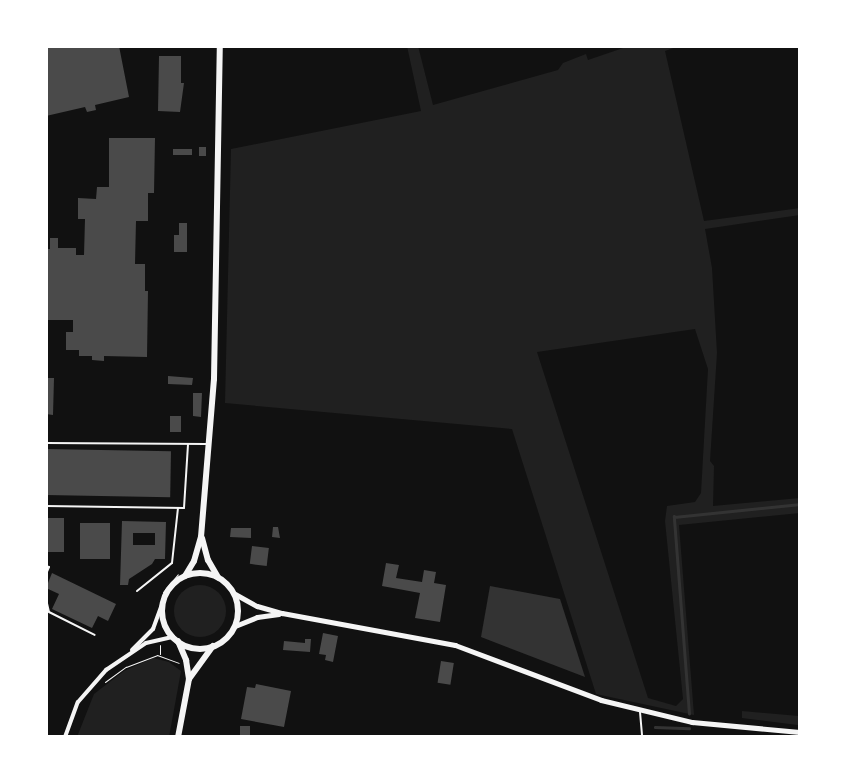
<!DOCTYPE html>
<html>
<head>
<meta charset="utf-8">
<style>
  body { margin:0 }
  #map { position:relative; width:846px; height:783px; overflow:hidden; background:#111; font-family:"PT Sans",sans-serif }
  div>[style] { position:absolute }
  .green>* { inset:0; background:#202020 }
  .round { border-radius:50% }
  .water>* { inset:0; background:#333 }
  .stream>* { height:2.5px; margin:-1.25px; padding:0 1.25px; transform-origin:1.25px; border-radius:1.25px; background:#333 }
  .building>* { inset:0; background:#4a4a4a; transform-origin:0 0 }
  .path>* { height:1px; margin:-0.5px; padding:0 0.5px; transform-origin:0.5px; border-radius:0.5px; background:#f5f5f5 }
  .service>* { height:2px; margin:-1px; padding:0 1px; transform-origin:1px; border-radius:1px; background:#f5f5f5 }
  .minor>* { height:4px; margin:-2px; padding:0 2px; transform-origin:2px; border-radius:2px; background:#f5f5f5 }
  .tertiary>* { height:5px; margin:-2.5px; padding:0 2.5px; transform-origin:2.5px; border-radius:2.5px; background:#f5f5f5 }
  .primary>* { height:6px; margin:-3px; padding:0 3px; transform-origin:3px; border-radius:3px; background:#f5f5f5 }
  .primary>.ring { margin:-3px; padding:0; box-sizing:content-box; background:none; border:6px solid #f5f5f5; border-radius:50% }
  span { translate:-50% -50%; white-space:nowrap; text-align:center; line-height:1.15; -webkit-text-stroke:5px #fff; paint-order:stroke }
  .frame { position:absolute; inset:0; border:48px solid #fff; pointer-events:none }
</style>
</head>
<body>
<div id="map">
  <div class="green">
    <div style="clip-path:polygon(evenodd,407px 46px,418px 46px,433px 105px,558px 70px,563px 63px,586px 54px,588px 60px,629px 46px,679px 46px,665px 51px,704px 221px,800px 208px,800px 215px,705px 229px,712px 268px,717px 353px,710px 461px,714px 466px,713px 506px,800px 498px,800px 513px,679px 525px,694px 715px,596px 694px,512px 429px,225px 403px,231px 149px,421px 111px,407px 46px,695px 329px,708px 369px,701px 493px,695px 502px,667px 506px,665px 521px,683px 699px,676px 706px,648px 698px,537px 352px,695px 329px)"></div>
    <div class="round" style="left:174px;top:585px;width:52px;height:52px"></div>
    <div style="clip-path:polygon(153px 658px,169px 662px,181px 671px,169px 737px,77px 737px,94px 694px,124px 671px)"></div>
    <div style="clip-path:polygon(742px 711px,799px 716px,798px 725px,742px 718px)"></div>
  </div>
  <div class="water">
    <div style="clip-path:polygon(490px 586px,560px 599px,585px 677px,481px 637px)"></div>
  </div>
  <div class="stream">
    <div style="left:689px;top:714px;width:198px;rotate:-94.4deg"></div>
    <div style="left:674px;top:517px;width:127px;rotate:-5.9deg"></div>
    <div style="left:655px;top:727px;width:34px;rotate:2deg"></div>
  </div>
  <div class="building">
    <div style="clip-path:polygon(46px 46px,119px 46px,129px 97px,95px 105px,96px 110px,87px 112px,85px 107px,46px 116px)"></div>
    <div style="clip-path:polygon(159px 56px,181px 56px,181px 83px,184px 83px,180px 112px,158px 111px)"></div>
    <div style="clip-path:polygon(109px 138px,155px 138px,154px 193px,148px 193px,148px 221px,136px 221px,135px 264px,145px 264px,145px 291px,148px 291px,147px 357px,104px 356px,104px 361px,92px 360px,92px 356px,79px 356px,79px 350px,66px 350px,66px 332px,73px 332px,73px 320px,46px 320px,46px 249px,50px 249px,50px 238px,58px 238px,58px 248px,76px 248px,76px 255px,84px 255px,85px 219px,78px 219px,78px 198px,96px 199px,97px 187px,109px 187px)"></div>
    <div style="left:199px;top:147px;width:7px;height:9px"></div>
    <div style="left:173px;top:149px;width:19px;height:6px"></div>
    <div style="clip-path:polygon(179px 223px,187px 223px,187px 252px,174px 252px,174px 235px,179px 235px)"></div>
    <div style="clip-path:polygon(168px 376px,193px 378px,192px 385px,168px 384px)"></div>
    <div style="clip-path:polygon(46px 378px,54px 378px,53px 415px,46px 414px)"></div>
    <div style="clip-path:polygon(193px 393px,202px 393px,201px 417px,193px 416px)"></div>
    <div style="left:170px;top:416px;width:11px;height:16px"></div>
    <div style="left:46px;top:449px;width:125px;height:46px;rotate:1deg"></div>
    <div style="left:46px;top:518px;width:18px;height:34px"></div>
    <div style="clip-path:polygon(evenodd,122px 521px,166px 522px,165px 559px,155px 559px,152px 564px,129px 579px,128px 585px,120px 585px,122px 521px,133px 533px,155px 533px,155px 545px,133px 545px,133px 533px)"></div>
    <div style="left:80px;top:523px;width:30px;height:36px"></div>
    <div style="clip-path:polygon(273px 527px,278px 527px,280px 538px,272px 537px)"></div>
    <div style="clip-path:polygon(231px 528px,251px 528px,251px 538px,230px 537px)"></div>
    <div style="left:252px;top:546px;width:17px;height:18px;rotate:7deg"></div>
    <div style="clip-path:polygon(386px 563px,399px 565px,396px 578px,422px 582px,424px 570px,436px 572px,434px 583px,446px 585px,440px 622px,415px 618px,420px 593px,382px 586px)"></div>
    <div style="clip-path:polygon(52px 573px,116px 604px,108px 621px,98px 616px,92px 628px,52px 609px,59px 594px,46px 588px)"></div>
    <div style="clip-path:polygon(323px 633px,338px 636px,333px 662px,325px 660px,326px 655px,319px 654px)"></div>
    <div style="clip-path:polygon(305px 639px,311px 639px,310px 652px,283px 650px,284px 641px,305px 643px)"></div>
    <div style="left:441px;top:661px;width:13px;height:22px;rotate:9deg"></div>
    <div style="clip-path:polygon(256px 684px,291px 691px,284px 727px,241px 719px,247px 687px,255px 688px)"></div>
    <div style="left:240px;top:726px;width:10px;height:11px"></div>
  </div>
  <div class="path">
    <div style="left:163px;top:592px;width:23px;rotate:-50deg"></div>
    <div style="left:160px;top:645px;width:9px;rotate:90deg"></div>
    <div style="left:105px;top:682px;width:26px;rotate:-36deg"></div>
    <div style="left:126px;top:667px;width:33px;rotate:-21deg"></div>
    <div style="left:157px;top:655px;width:23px;rotate:20deg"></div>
  </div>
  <div class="service">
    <div style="left:46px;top:443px;width:160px;rotate:0.4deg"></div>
    <div style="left:46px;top:506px;width:138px;rotate:0.8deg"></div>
    <div style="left:184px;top:508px;width:64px;rotate:-86.4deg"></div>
    <div style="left:46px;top:566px;width:3px;rotate:18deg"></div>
    <div style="left:49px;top:567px;width:8px;rotate:113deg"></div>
    <div style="left:137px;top:591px;width:45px;rotate:-38.7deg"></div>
    <div style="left:172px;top:563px;width:55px;rotate:-83.8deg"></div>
    <div style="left:46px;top:599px;width:13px;rotate:77deg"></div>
    <div style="left:49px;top:612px;width:51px;rotate:26.6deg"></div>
    <div style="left:640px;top:712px;width:25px;rotate:85deg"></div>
  </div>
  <div class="minor">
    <div style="left:132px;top:650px;width:30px;rotate:-45deg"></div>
    <div style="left:153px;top:629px;width:33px;rotate:-70deg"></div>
    <div style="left:65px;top:737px;width:37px;rotate:-70deg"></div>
    <div style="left:78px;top:702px;width:43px;rotate:-48.8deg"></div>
    <div style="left:106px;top:670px;width:48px;rotate:-34deg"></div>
    <div style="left:146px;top:643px;width:28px;rotate:-13deg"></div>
  </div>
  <div class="tertiary">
    <div style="left:235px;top:594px;width:25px;rotate:29deg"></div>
    <div style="left:257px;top:606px;width:26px;rotate:16deg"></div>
    <div style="left:282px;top:613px;width:176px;rotate:10.5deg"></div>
    <div style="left:455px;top:645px;width:156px;rotate:20.6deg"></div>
    <div style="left:601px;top:700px;width:94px;rotate:13.6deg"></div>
    <div style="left:692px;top:722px;width:108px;rotate:5.3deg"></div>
    <div style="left:235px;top:626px;width:24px;rotate:-22deg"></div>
    <div style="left:257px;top:617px;width:22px;rotate:-8deg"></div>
  </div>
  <div class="primary">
    <div style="left:202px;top:538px;width:23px;rotate:75deg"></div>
    <div style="left:208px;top:560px;width:20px;rotate:60deg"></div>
    <div class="ring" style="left:162px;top:573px;width:70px;height:70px"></div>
    <div style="left:185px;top:576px;width:17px;rotate:-59deg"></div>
    <div style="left:194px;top:561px;width:25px;rotate:-74deg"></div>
    <div style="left:201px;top:537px;width:159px;rotate:-85.3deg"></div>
    <div style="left:214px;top:379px;width:333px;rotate:-89deg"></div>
    <div style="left:178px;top:641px;width:21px;rotate:67deg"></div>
    <div style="left:186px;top:660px;width:19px;rotate:81deg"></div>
    <div style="left:189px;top:679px;width:59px;rotate:100.7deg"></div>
    <div style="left:189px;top:679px;width:41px;rotate:-54deg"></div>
  </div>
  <div class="frame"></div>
</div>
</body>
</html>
